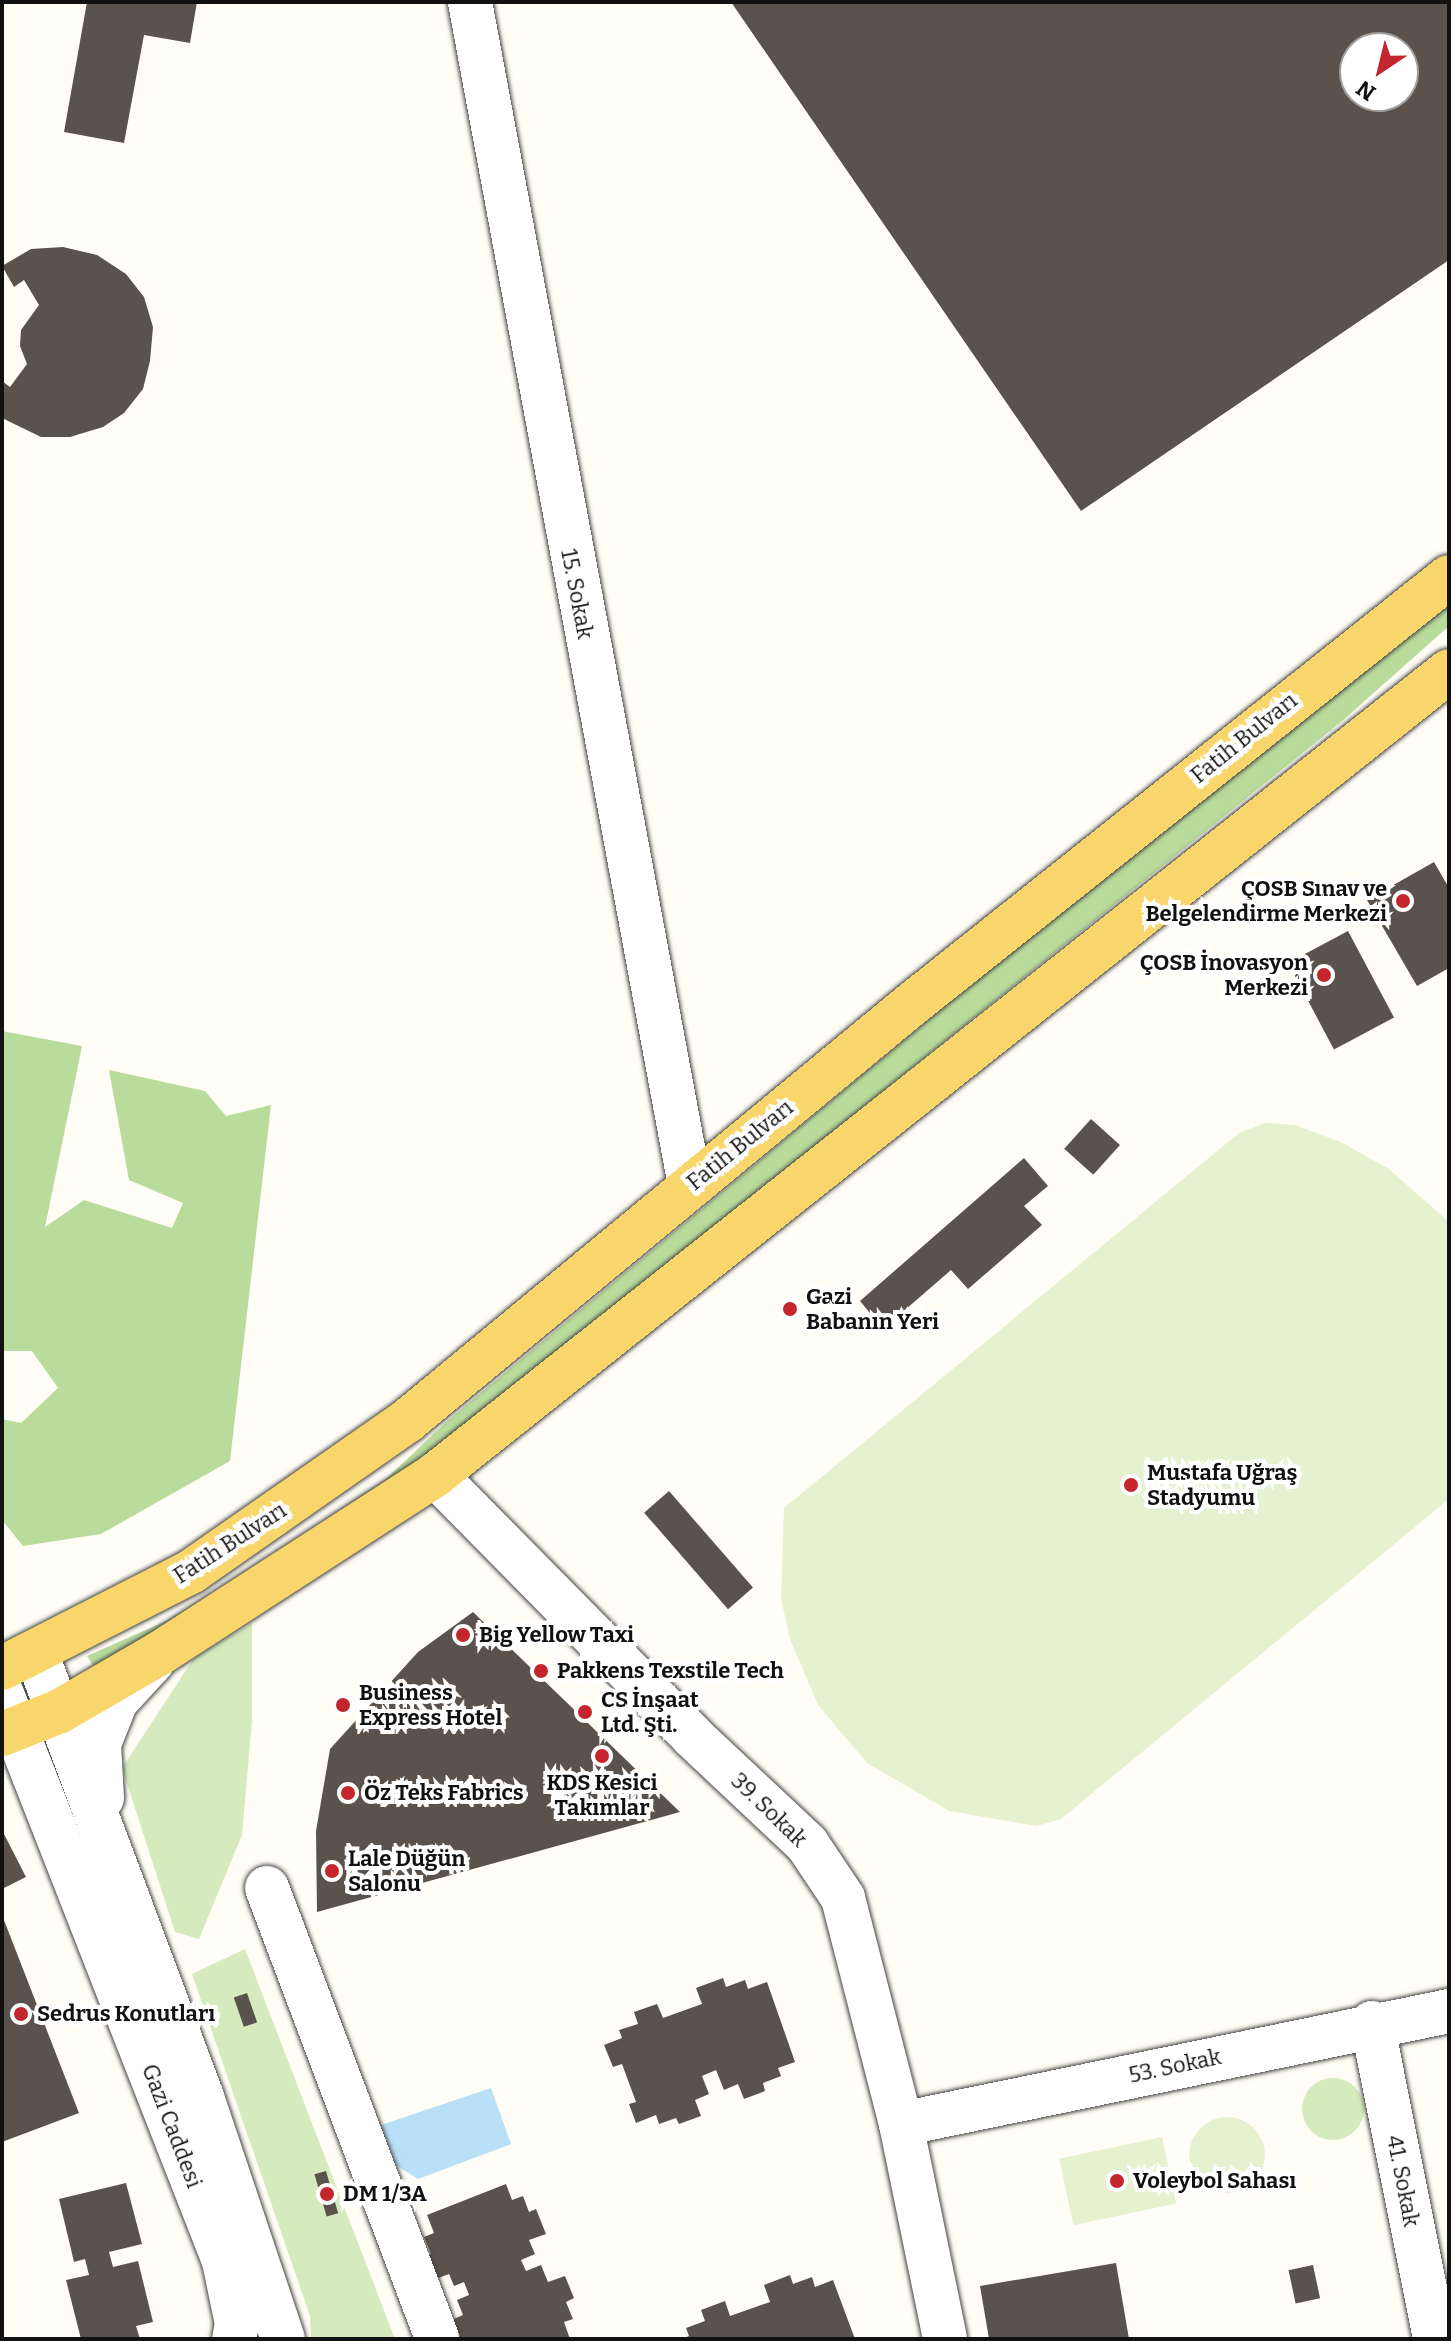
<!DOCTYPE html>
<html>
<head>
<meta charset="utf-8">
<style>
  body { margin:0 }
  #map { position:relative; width:1451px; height:2341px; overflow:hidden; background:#fffdf5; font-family:Bitter,serif }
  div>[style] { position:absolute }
  .green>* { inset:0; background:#d5ebbd }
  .round { border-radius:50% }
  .forest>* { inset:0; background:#b9dc9c }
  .pitch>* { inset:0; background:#e6f2cf; transform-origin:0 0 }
  .water>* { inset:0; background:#b9e0f7 }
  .building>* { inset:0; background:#5a524d; transform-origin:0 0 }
  .roads { filter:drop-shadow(0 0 2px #444) drop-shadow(0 0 2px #444) }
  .minor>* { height:44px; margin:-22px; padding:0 22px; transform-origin:22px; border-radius:22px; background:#fff }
  .major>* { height:44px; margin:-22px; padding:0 22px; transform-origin:22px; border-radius:22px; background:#f9d66b }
  .dots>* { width:22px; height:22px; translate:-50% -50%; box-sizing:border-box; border:4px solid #fff; border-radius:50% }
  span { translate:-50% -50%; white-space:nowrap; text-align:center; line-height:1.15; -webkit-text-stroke:8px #fff; paint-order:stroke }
  .street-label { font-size:22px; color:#111 }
  .poi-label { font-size:22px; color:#111; font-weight:700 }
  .right { translate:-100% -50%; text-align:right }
  .left { translate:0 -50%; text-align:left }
  .frame { position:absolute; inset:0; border:4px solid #111; pointer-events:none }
  .north { position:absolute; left:1339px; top:32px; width:80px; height:80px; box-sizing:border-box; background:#fff; border:2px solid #a0a0a0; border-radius:50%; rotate:215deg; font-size:22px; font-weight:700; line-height:32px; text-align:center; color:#111 }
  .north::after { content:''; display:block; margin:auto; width:28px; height:36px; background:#c4262e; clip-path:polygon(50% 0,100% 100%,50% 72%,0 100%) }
</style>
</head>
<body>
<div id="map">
  <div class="green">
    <div style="clip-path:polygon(252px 1623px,252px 1721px,242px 1835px,199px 1939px,175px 1932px,122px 1768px,194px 1658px)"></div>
    <div style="clip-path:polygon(245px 1949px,395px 2339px,311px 2339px,310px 2316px,192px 1974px)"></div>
    <div class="round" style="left:1302px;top:2078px;width:62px;height:62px"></div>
  </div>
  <div class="forest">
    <div style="clip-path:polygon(1449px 602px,1449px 626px,1341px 722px,392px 1487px,349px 1519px,94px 1667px,87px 1656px,168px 1620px,242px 1575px,386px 1479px,445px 1423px,1283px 724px)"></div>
    <div style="clip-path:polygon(2px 1031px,82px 1046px,45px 1227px,84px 1200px,172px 1228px,183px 1203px,129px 1180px,109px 1070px,205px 1091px,226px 1116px,271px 1105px,230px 1461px,101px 1534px,23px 1546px,2px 1520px,2px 1419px,21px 1423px,58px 1388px,32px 1351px,2px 1351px)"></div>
  </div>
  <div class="pitch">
    <div style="clip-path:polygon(1265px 1123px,1295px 1125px,1341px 1142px,1389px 1169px,1449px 1222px,1449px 1499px,1061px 1819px,1037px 1826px,949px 1811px,867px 1763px,818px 1705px,790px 1639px,781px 1599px,784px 1508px,1239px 1133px)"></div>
    <div class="round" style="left:1189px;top:2117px;width:76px;height:76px"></div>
    <div style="left:1162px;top:2137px;width:68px;height:105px;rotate:78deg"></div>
  </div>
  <div class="water">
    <div style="clip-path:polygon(491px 2088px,511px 2144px,418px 2179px,389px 2161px,375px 2127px)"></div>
  </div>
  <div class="building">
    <div style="clip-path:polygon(87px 2px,197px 2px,190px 43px,144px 35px,124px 143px,64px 132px)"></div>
    <div style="clip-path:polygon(evenodd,731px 2px,1449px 2px,1449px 260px,1081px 511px,731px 2px,1355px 48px,1403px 48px,1403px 96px,1355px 96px,1355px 48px)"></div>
    <div style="clip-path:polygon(63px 247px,97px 255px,126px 274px,144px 297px,153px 327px,150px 361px,143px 389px,124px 413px,103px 427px,70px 437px,41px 437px,2px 418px,2px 381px,10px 387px,27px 364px,20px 346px,21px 330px,39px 305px,24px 280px,14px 287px,2px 266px,31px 249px)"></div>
    <div style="clip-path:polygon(1434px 862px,1449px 888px,1449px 968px,1417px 986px,1367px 900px)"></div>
    <div style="left:1348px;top:931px;width:98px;height:68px;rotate:62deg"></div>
    <div style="left:1091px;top:1119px;width:39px;height:40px;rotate:42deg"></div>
    <div style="clip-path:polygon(1024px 1158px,1048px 1186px,1024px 1206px,1042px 1225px,968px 1289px,951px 1270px,883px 1329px,860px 1301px)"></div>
    <div style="left:669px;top:1491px;width:128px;height:33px;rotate:49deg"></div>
    <div style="clip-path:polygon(473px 1612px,680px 1812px,317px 1912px,316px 1831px,330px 1749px,418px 1652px)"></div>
    <div style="clip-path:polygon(2px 1830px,26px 1877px,2px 1889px)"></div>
    <div style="clip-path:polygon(2px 1915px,79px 2113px,2px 2142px)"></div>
    <div style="clip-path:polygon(723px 1978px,726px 1987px,745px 1980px,748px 1989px,767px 1982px,795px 2062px,778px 2068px,781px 2076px,763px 2083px,765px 2091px,744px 2099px,738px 2084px,724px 2090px,716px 2070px,702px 2076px,709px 2094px,695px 2100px,701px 2116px,679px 2124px,676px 2118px,659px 2124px,656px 2115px,636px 2123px,629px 2104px,636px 2102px,622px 2064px,613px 2067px,604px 2045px,622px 2038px,619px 2030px,638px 2024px,634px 2012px,657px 2004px,663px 2018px,702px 2004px,696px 1988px)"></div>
    <div style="left:247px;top:1993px;width:31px;height:14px;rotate:71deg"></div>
    <div style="left:326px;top:2171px;width:44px;height:12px;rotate:74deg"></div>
    <div style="clip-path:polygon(126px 2183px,142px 2244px,109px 2252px,113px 2267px,138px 2261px,153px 2322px,136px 2326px,140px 2339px,81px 2339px,66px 2280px,89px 2275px,85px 2259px,74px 2262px,59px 2199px)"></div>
    <div style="clip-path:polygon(506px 2184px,512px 2200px,523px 2196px,529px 2212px,536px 2209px,546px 2234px,529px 2240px,535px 2254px,521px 2260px,526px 2271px,541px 2265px,548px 2282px,565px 2276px,574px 2298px,566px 2302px,573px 2319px,564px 2322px,570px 2339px,454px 2339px,447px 2322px,463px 2315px,457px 2300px,469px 2295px,464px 2282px,454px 2286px,449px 2274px,433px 2280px,424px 2257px,431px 2254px,424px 2237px,434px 2233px,427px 2215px)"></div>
    <div style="clip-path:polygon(1116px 2263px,1129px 2339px,989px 2339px,980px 2286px)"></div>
    <div style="left:1313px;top:2265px;width:34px;height:25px;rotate:78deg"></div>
    <div style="clip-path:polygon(790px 2275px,793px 2284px,812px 2277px,815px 2287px,833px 2280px,855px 2339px,682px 2339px,689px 2336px,686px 2328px,705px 2321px,701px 2310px,725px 2301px,730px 2316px,770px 2302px,764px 2285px)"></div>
  </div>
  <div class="roads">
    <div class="minor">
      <div style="left:470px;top:2px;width:1203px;rotate:79.47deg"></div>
      <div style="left:435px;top:1475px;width:366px;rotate:45.4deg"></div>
      <div style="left:692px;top:1736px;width:158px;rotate:43.2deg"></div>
      <div style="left:807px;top:1844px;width:65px;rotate:56.3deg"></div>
      <div style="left:843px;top:1898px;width:233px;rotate:75.6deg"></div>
      <div style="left:901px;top:2124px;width:219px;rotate:78.4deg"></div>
      <div style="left:36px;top:1653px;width:474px;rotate:69.5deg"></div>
      <div style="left:202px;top:2097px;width:255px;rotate:71.5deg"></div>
      <div style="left:2px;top:1694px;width:609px;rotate:68.62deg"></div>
      <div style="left:224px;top:2261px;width:64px;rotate:78.3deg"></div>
      <div style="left:237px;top:2324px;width:15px;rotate:101deg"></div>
      <div style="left:102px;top:1798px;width:54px;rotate:-93.2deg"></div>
      <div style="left:99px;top:1744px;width:46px;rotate:-68.4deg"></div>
      <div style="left:116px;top:1701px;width:54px;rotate:-47.2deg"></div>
      <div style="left:267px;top:1888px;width:482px;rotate:69.3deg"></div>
      <div style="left:1372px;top:2023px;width:322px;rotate:78.7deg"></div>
      <div style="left:901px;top:2124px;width:560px;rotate:-11.65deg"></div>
    </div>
    <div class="major">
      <div style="left:2px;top:1668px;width:213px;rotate:-27deg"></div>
      <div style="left:192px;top:1571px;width:262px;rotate:-34.9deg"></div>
      <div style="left:407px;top:1421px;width:655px;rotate:-39.55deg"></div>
      <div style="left:912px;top:1004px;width:686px;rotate:-38.49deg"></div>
      <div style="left:2px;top:1734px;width:62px;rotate:-21.6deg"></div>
      <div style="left:60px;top:1711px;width:116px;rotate:-30.1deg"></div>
      <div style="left:160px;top:1653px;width:328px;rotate:-32.9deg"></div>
      <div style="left:435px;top:1475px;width:1294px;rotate:-38.41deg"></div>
    </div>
  </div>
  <div class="dots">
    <div style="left:1403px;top:901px;background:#c4262e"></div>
    <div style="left:1324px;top:975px;background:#c4262e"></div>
    <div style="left:790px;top:1309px;background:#c4262e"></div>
    <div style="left:1131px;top:1485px;background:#c4262e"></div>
    <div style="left:463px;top:1635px;background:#c4262e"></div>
    <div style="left:541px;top:1671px;background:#c4262e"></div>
    <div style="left:343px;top:1705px;background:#c4262e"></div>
    <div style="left:585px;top:1712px;background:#c4262e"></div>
    <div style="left:602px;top:1756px;background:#c4262e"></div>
    <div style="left:348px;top:1793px;background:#c4262e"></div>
    <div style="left:332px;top:1871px;background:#c4262e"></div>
    <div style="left:21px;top:2014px;background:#c4262e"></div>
    <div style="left:1117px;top:2181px;background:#c4262e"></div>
    <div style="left:327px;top:2194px;background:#c4262e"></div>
  </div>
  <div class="street-label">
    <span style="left:577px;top:594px;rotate:79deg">15. Sokak</span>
    <span style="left:1244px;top:738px;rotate:-39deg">Fatih Bulvarı</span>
    <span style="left:740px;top:1145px;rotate:-39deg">Fatih Bulvarı</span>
    <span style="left:230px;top:1543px;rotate:-33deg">Fatih Bulvarı</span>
    <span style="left:769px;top:1810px;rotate:44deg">39. Sokak</span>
    <span style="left:1175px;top:2066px;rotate:-12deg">53. Sokak</span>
    <span style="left:172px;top:2126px;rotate:69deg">Gazi Caddesi</span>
    <span style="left:1403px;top:2181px;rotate:79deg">41. Sokak</span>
  </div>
  <div class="poi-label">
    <span class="right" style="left:1387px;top:901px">ÇOSB Sınav ve<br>Belgelendirme Merkezi</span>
    <span class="right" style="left:1308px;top:975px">ÇOSB İnovasyon<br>Merkezi</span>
    <span class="left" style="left:806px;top:1309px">Gazi<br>Babanın Yeri</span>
    <span class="left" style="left:1147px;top:1485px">Mustafa Uğraş<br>Stadyumu</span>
    <span class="left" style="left:479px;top:1635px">Big Yellow Taxi</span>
    <span class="left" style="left:557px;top:1671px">Pakkens Texstile Tech</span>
    <span class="left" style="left:359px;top:1705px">Business<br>Express Hotel</span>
    <span class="left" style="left:601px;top:1712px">CS İnşaat<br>Ltd. Şti.</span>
    <span style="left:602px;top:1795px">KDS Kesici<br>Takımlar</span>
    <span class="left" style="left:364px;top:1793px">Öz Teks Fabrics</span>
    <span class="left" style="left:348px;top:1871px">Lale Düğün<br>Salonu</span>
    <span class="left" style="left:37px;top:2014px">Sedrus Konutları</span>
    <span class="left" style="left:1133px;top:2181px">Voleybol Sahası</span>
    <span class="left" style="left:343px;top:2194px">DM 1/3A</span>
  </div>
  <div class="frame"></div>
  <div class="north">N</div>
</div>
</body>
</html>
